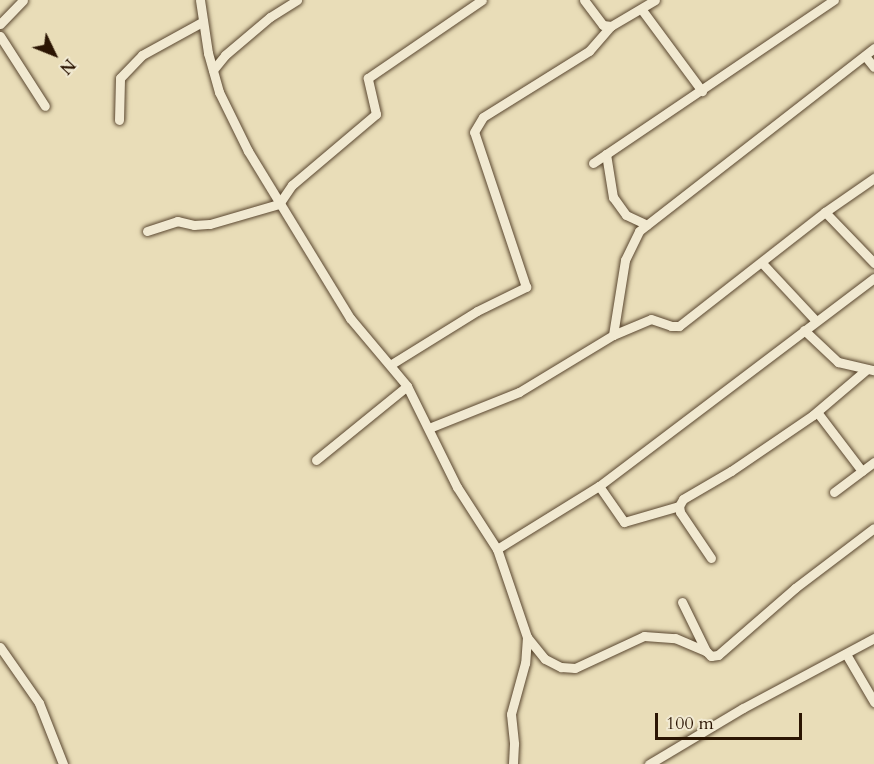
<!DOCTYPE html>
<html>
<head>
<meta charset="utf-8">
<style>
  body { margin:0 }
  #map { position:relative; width:874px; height:764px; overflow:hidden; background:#e9ddb8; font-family:Cardo,serif }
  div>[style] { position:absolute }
  .roads { filter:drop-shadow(0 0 2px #5a4730) drop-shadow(0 0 2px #5a4730) }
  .minor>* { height:9px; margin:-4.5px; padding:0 4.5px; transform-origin:4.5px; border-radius:4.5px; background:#f1e9d1 }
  span { translate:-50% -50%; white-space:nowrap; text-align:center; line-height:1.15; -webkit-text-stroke:4.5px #f1e9d1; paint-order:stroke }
  .north { position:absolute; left:24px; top:24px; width:60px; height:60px; -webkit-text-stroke:4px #f1e9d1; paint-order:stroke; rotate:133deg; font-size:16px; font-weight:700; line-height:24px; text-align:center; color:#2b1503 }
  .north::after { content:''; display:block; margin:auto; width:21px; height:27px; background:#2b1503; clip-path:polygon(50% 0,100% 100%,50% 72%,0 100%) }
  .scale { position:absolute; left:655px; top:713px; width:147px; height:27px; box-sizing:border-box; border:3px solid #2b1503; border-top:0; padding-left:8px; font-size:18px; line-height:21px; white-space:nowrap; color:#2b1503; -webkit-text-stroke:4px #f1e9d1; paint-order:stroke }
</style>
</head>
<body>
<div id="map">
  <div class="roads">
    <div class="minor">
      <div style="left:200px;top:0;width:54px;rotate:81.4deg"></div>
      <div style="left:208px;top:53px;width:41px;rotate:74.2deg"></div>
      <div style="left:219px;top:92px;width:66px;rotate:63.8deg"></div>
      <div style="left:248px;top:151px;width:196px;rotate:58.6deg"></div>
      <div style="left:350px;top:318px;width:89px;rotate:50deg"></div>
      <div style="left:407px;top:386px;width:113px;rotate:63.7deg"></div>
      <div style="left:457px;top:487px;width:74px;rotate:57.2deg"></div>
      <div style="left:497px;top:549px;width:93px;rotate:71.2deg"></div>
      <div style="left:527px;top:637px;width:26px;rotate:94deg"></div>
      <div style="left:525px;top:663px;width:53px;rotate:105.4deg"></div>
      <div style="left:511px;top:714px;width:30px;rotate:84deg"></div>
      <div style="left:514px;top:744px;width:20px;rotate:93deg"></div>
      <div style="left:584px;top:0;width:31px;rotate:53deg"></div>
      <div style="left:603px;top:25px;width:8px;rotate:7deg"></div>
      <div style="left:611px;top:26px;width:51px;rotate:-30.6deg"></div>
      <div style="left:642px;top:10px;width:101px;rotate:53.5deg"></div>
      <div style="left:0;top:24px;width:33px;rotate:-46deg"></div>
      <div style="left:0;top:36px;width:83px;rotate:57.3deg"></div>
      <div style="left:865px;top:56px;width:14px;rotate:51deg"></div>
      <div style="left:213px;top:70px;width:19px;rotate:-51deg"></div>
      <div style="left:225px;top:55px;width:59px;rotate:-40.2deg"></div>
      <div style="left:270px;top:17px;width:32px;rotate:-32deg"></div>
      <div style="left:119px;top:120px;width:42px;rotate:-88.6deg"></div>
      <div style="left:120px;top:78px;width:32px;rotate:-46deg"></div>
      <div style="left:142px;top:55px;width:68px;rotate:-28.8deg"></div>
      <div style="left:606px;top:154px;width:44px;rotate:80.8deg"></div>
      <div style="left:613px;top:197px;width:22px;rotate:54deg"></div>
      <div style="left:626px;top:215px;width:23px;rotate:25deg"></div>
      <div style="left:593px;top:163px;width:291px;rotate:-34.1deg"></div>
      <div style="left:825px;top:212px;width:71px;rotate:46.1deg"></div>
      <div style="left:147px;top:231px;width:32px;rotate:-18deg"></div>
      <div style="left:177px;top:221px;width:17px;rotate:13deg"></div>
      <div style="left:194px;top:225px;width:16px;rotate:-4deg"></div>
      <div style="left:210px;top:224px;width:72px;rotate:-16.2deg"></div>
      <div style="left:279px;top:204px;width:23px;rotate:-56deg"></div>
      <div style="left:292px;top:185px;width:110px;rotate:-40.2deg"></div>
      <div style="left:376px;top:114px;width:37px;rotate:-103deg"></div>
      <div style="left:368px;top:78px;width:138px;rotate:-34.4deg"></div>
      <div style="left:762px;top:263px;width:79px;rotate:47deg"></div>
      <div style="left:804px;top:330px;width:47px;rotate:43.3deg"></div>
      <div style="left:838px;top:362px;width:37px;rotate:13deg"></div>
      <div style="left:613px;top:335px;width:76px;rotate:-80.9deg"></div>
      <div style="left:625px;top:260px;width:32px;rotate:-64deg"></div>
      <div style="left:639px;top:231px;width:298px;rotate:-37.9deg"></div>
      <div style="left:390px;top:365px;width:102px;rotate:-31.8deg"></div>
      <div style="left:477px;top:311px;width:55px;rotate:-26.1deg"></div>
      <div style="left:526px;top:287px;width:163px;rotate:-108.5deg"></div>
      <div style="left:474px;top:132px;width:17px;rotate:-59deg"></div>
      <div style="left:483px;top:117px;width:125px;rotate:-31.9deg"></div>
      <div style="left:589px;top:51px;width:33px;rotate:-49deg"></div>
      <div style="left:817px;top:412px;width:74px;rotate:52.7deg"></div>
      <div style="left:429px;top:428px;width:97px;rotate:-21.8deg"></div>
      <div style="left:519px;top:392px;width:110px;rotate:-31.2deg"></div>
      <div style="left:613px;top:335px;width:41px;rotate:-22.8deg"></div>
      <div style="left:651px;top:319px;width:21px;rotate:19deg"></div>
      <div style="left:671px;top:326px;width:8px"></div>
      <div style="left:679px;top:326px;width:185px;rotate:-38deg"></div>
      <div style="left:825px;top:212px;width:60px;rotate:-34.8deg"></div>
      <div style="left:316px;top:460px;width:117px;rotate:-39.1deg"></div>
      <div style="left:599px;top:486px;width:44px;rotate:55.2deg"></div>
      <div style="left:624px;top:522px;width:57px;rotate:-16.2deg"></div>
      <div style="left:834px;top:492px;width:50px;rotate:-36.9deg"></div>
      <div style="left:497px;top:549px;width:120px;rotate:-31.7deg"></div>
      <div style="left:599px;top:486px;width:345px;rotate:-37.1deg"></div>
      <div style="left:711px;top:558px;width:55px;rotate:-124deg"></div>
      <div style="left:680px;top:512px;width:6px;rotate:-99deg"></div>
      <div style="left:679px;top:506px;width:8px;rotate:-60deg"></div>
      <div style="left:683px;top:499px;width:56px;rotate:-30.3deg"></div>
      <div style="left:731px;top:471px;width:99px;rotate:-34.3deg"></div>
      <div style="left:813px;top:415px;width:71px;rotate:-40.4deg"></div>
      <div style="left:682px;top:602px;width:55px;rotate:63.9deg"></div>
      <div style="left:706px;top:651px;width:7px;rotate:45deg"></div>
      <div style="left:711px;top:656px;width:7px;rotate:-8deg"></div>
      <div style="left:718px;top:655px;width:102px;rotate:-41deg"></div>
      <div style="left:795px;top:588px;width:99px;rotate:-37.2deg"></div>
      <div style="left:527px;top:637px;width:28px;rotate:51deg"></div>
      <div style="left:545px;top:659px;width:18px;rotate:27deg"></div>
      <div style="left:561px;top:667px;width:14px;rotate:4deg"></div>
      <div style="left:575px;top:668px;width:76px;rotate:-24.9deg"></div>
      <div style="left:644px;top:636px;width:31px;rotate:4deg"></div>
      <div style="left:675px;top:638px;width:34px;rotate:23deg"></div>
      <div style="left:0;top:647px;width:68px;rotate:55.1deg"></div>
      <div style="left:39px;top:703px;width:66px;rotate:68.5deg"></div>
      <div style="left:846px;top:654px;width:56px;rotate:59.7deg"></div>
      <div style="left:649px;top:764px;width:109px;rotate:-30.8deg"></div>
      <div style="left:743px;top:708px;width:149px;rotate:-28.1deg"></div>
    </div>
  </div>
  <div class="north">N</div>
  <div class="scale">100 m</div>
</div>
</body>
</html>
